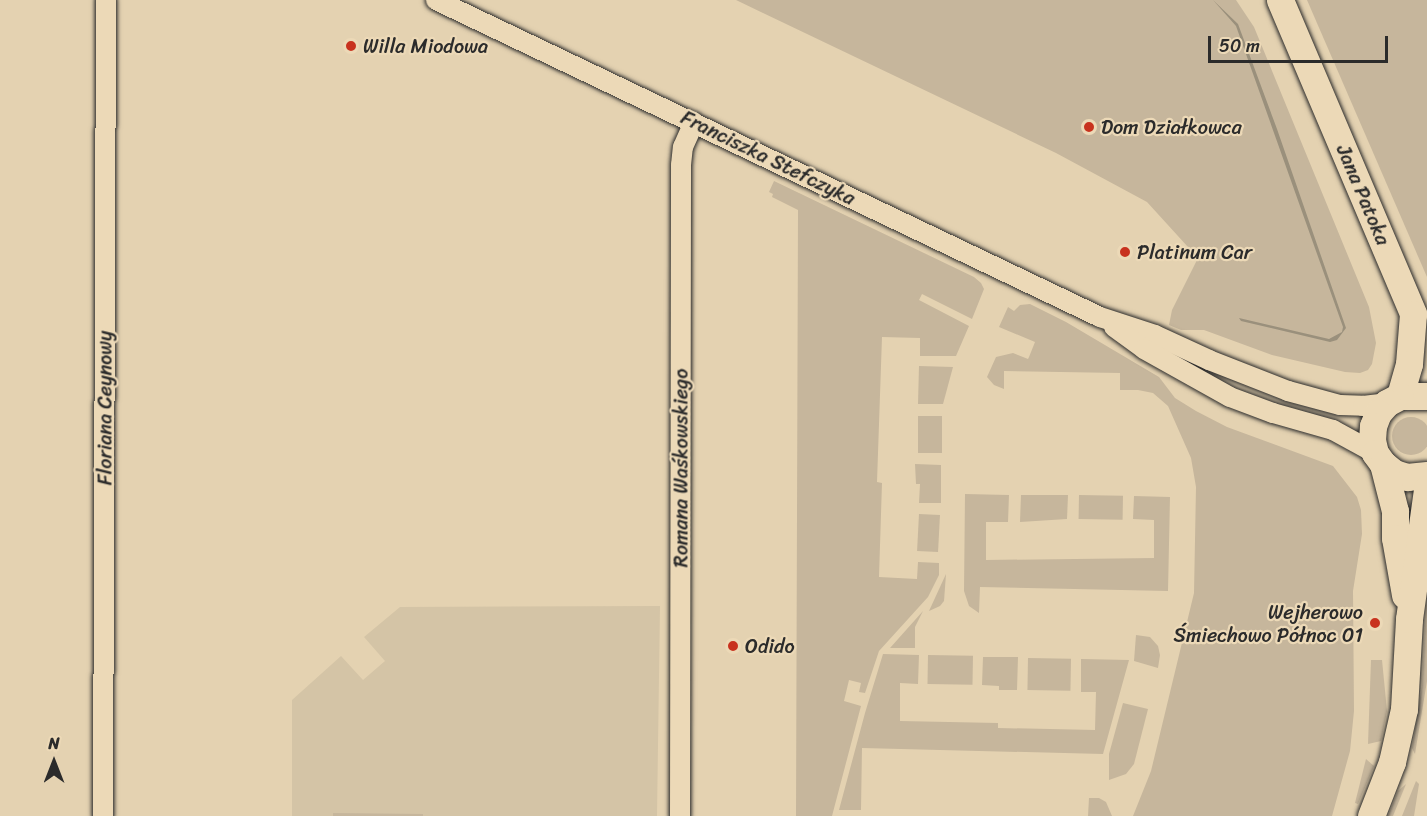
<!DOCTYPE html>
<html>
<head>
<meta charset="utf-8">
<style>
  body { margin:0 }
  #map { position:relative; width:1427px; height:816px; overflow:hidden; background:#e4d2b1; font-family:Sriracha,sans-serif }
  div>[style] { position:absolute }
  .built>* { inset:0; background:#d4c4a6 }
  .green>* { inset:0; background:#c6b69c; transform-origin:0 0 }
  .round { border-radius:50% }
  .water>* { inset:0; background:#9a907c }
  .roads { filter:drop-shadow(0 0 2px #2b2b2b) drop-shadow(0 0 2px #2b2b2b) }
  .street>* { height:20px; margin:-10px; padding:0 10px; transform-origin:10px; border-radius:10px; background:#ecd9b7 }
  .secondary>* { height:27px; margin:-13.5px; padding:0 13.5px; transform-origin:13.5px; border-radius:13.5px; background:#ecd9b7 }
  .dots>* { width:16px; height:16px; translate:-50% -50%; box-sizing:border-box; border:3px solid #ecd9b7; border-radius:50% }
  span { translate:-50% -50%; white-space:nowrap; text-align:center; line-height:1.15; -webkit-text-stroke:4.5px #ecd9b7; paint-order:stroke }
  .poi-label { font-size:20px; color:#2b2b2b }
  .left { translate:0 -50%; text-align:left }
  .right { translate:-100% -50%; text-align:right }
  .street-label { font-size:20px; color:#2b2b2b }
  .north { position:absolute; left:24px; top:732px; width:60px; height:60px; -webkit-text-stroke:4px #ecd9b7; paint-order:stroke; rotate:0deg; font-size:16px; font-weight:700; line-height:24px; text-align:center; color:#2b2b2b }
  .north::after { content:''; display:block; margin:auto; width:21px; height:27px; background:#2b2b2b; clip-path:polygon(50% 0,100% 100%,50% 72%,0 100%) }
  .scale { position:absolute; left:1208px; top:36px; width:180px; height:27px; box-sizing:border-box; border:3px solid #2b2b2b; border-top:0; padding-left:8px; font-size:18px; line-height:21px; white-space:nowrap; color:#2b2b2b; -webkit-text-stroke:4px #ecd9b7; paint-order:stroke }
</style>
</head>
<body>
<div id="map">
  <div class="built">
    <div style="clip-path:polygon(660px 606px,657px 816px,292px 816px,292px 700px,341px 656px,363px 680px,385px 661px,364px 637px,400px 607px)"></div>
  </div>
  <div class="green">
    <div style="clip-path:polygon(736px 0,1236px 0,1254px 27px,1369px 307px,1376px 343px,1372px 364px,1368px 370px,1360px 373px,1345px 372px,1272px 355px,1204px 330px,1181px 330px,1169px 325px,1172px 310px,1198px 258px,1147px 202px,1056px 153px)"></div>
    <div style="clip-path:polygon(1307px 0,1427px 0,1427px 277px)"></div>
    <div style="clip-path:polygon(774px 181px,974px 277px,981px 283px,984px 289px,972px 319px,922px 294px,919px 300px,969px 326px,956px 356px,920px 356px,920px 338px,882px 337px,877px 482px,882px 483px,879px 577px,917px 579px,918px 562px,939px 563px,939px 575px,928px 597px,879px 651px,865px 693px,859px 692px,861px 683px,849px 680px,844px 701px,861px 706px,832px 816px,796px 816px,798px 210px,772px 197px,773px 194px,769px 192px)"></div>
    <div style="clip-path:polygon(1030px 304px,1066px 322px,1159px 377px,1175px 398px,1196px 411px,1227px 427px,1333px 466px,1357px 497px,1361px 510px,1362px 534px,1353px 591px,1354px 711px,1350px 751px,1332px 816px,1133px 816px,1151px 771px,1194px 593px,1196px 487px,1191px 458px,1168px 406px,1153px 393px,1138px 390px,1120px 390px,1120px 373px,1004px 371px,1004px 389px,994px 385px,987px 377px,996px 357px,1013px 353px,1028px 359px,1029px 357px,1035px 342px,999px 327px,1008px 307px,1014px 311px,1020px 305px)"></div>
    <div style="clip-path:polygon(919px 366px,953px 367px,943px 404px,918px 404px)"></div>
    <div style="left:918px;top:416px;width:24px;height:37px"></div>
    <div class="round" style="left:1392px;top:417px;width:38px;height:38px"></div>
    <div style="clip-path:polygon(915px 464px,941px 465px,941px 503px,919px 503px,920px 484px,916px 484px)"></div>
    <div style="clip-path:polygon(965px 494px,1009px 495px,1008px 522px,986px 522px,986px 560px,1154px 558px,1154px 520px,1133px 519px,1134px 496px,1170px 497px,1168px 591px,980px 587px,979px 613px,969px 606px,964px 591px)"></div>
    <div style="clip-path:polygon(1021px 495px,1068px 495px,1067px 519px,1020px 522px)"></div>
    <div style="left:1079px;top:495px;width:44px;height:24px;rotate:1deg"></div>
    <div style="left:919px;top:514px;width:21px;height:37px;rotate:3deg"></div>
    <div style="clip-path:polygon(946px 574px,944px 601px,940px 606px,929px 611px)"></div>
    <div style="clip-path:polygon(1427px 588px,1427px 681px,1415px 754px,1412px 748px,1422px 686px)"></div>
    <div style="clip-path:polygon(923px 611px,915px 627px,915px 648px,890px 648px)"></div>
    <div style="clip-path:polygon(1136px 635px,1150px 637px,1158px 646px,1160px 655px,1158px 668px,1134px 661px)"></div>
    <div style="clip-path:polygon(883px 654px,919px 655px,918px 684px,900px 683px,900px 721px,998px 723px,998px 728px,1095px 730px,1096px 692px,1081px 692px,1081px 659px,1129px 660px,1103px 754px,862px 748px,861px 810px,839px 810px,865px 713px)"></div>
    <div style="left:928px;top:655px;width:45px;height:29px;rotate:1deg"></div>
    <div style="clip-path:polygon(983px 657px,1018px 657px,1017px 690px,999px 690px,999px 686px,982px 685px)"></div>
    <div style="left:1028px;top:658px;width:43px;height:32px;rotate:1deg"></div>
    <div style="clip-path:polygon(1371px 660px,1382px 660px,1387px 711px,1381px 741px,1368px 744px)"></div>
    <div style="clip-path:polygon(1123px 703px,1148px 709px,1134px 764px,1126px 774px,1109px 780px,1109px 754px)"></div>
    <div style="clip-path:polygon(1366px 759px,1374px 766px,1358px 804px,1355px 803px)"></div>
    <div style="clip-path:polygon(1416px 781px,1419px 784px,1414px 816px,1402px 816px)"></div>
    <div style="clip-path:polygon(1406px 784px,1393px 816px,1388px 816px,1398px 791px)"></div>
    <div style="clip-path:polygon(1089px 798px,1099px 798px,1106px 802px,1112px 816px,1088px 816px)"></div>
    <div style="clip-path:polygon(333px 813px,423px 814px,423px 816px,333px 816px)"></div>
  </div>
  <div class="water">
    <div style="clip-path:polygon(1213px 0,1238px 24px,1277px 129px,1346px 328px,1337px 340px,1330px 342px,1241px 321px,1239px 318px,1329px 339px,1342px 332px,1343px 327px,1236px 26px)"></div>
  </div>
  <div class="roads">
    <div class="street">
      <div style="left:436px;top:0;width:736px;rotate:25.52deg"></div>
      <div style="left:1100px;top:317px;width:58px;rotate:18.1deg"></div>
      <div style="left:1155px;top:335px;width:60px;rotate:24.8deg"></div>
      <div style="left:1209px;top:360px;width:85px;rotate:21.4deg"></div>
      <div style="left:1288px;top:391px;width:54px;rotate:15.1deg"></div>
      <div style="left:1340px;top:405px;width:23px;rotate:2deg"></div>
      <div style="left:1363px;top:406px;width:24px;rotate:-7deg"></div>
      <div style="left:1114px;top:327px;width:37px;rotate:36deg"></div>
      <div style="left:1144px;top:349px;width:98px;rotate:29.2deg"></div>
      <div style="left:1230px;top:397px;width:46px;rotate:20.4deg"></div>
      <div style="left:1273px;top:413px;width:62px;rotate:15.8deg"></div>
      <div style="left:1333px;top:430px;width:48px;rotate:28.7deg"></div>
      <div style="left:103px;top:816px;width:816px;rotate:-89.79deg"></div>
      <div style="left:680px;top:816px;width:651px;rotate:-89.91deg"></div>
      <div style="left:681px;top:165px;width:18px;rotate:-84deg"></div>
      <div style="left:683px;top:147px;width:27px;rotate:-66deg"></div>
    </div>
    <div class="secondary">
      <div style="left:1280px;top:0;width:341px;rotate:67deg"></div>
      <div style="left:1413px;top:314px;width:50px;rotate:94.6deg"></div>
      <div style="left:1409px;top:364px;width:33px;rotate:106deg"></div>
      <div style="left:1427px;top:396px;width:27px;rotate:180deg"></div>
      <div style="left:1400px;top:396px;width:15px;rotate:152deg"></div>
      <div style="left:1387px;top:403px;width:13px;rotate:132deg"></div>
      <div style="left:1378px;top:413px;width:14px;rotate:111deg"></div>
      <div style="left:1373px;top:426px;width:14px;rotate:94deg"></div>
      <div style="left:1372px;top:440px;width:13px;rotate:77deg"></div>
      <div style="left:1375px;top:453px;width:14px;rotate:54deg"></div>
      <div style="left:1383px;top:464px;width:14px;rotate:39deg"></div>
      <div style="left:1394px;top:473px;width:14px;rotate:17deg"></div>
      <div style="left:1407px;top:477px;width:20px;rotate:-6deg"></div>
      <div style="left:1383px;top:464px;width:49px;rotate:75.7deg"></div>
      <div style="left:1395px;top:511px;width:27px;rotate:90deg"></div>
      <div style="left:1395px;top:538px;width:58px;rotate:80deg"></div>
      <div style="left:1371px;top:816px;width:58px;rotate:-68.7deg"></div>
      <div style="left:1392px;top:762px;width:54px;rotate:-77.2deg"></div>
      <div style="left:1404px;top:709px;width:90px;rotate:-86.8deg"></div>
      <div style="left:1409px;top:619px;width:131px;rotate:-82.1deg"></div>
    </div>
  </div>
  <div class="dots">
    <div style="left:351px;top:46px;background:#c8321e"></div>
    <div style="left:1089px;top:127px;background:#c8321e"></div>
    <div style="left:1125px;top:252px;background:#c8321e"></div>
    <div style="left:1375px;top:623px;background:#c8321e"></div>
    <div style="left:733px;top:646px;background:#c8321e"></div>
  </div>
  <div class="poi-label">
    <span class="left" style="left:363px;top:46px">Willa Miodowa</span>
    <span class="left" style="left:1101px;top:127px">Dom Działkowca</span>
    <span class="left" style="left:1137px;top:252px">Platinum Car</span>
    <span class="right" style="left:1363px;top:624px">Wejherowo<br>Śmiechowo Północ 01</span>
    <span class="left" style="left:745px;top:646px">Odido</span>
  </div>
  <div class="street-label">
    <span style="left:768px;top:158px;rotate:26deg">Franciszka Stefczyka</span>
    <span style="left:1363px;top:195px;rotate:67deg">Jana Patoka</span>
    <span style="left:105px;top:408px;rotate:-90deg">Floriana Ceynowy</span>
    <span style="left:681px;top:468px;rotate:-90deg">Romana Waśkowskiego</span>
  </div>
  <div class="north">N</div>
  <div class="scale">50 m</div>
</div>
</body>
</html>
